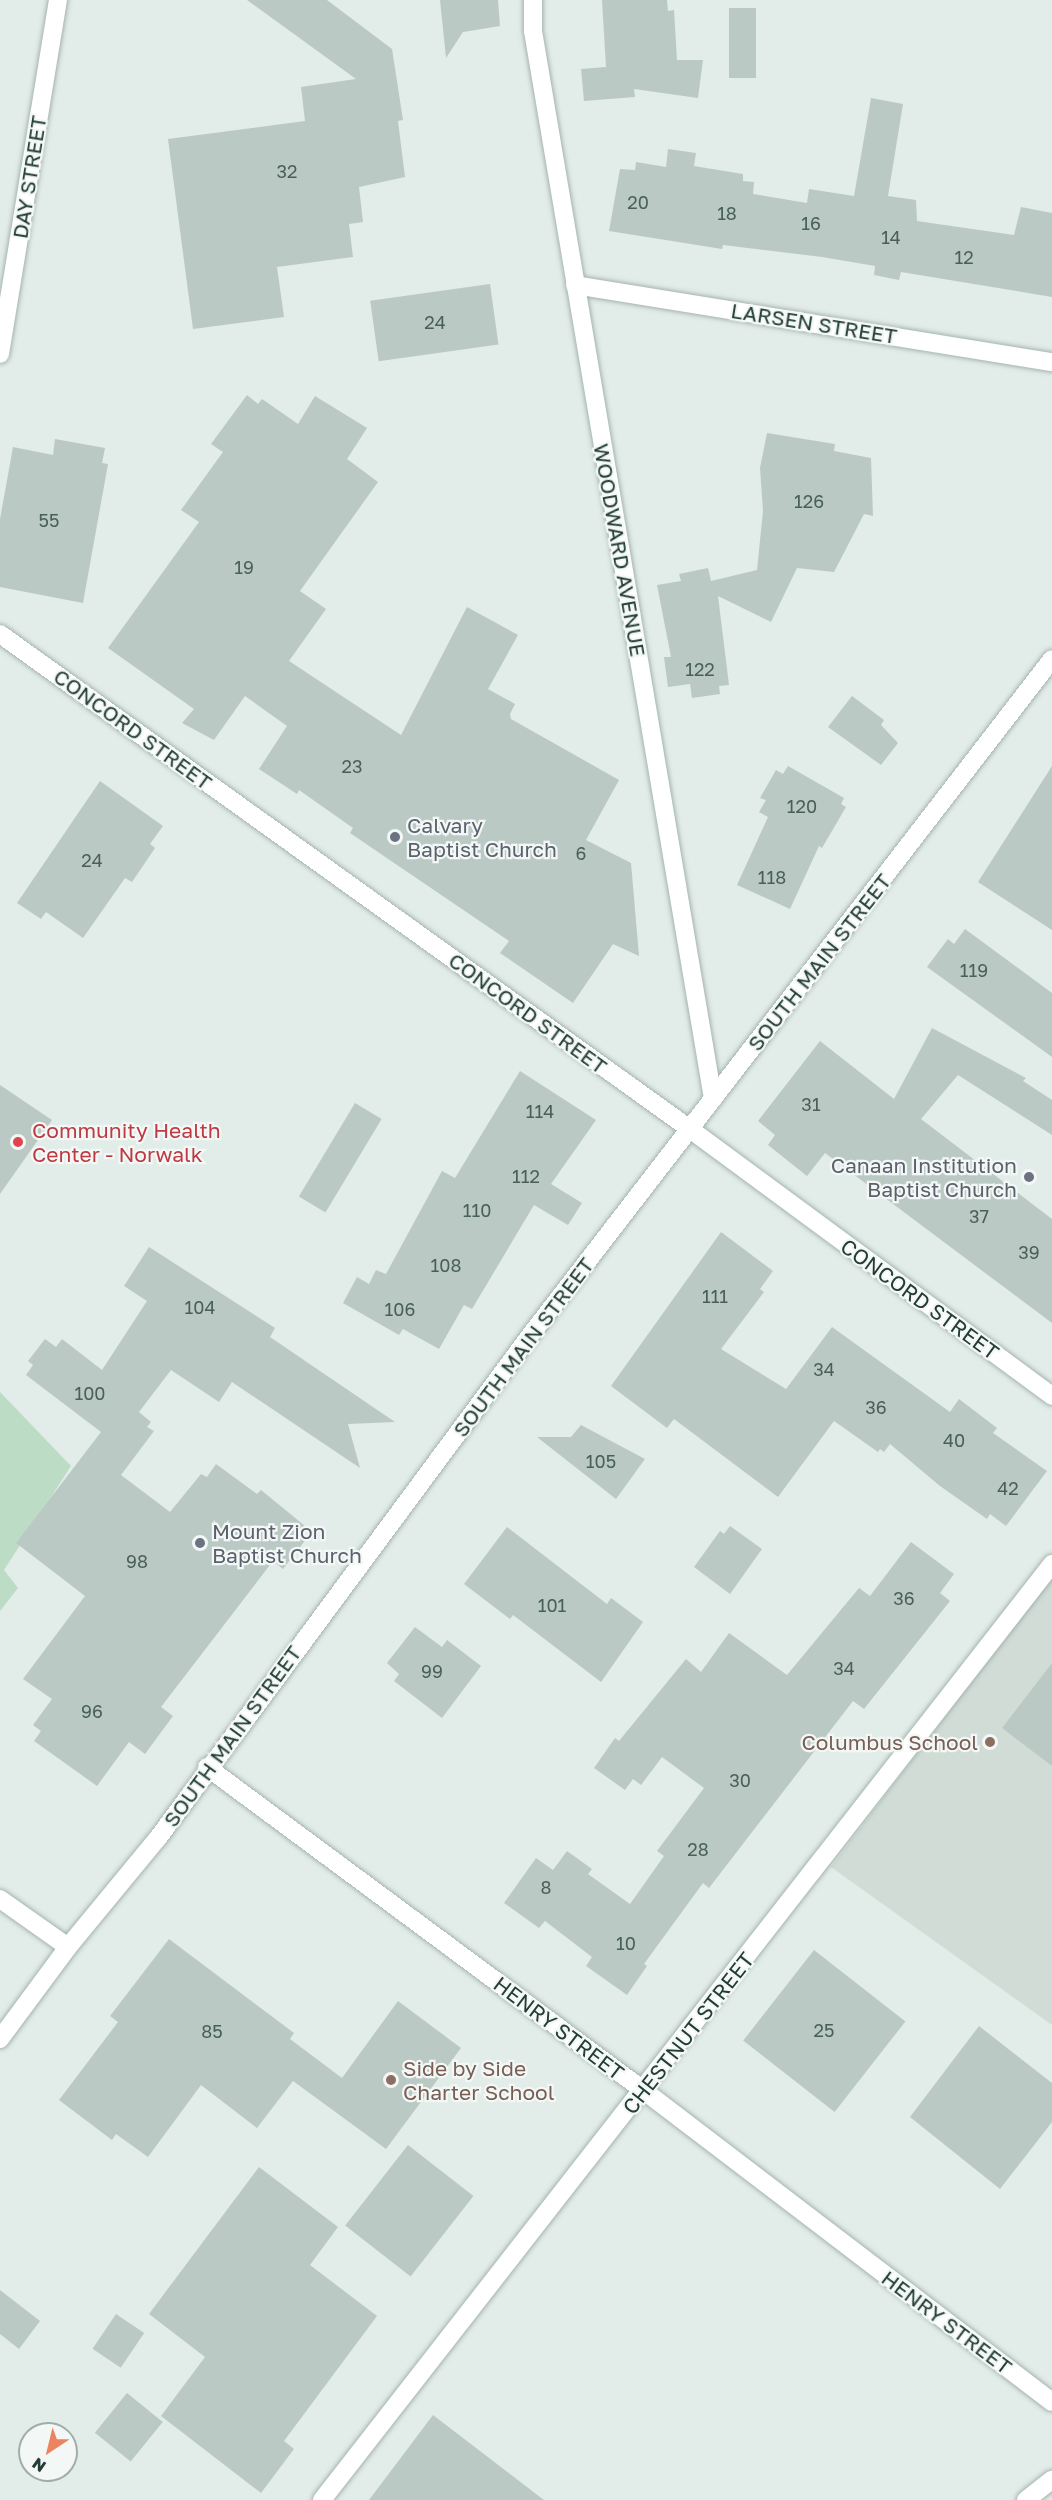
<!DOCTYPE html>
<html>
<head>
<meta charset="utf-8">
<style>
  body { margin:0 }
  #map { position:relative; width:1052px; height:2500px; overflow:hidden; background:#e2ece8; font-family:"Golos Text",sans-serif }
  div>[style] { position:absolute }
  .built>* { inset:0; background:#d1dcd7 }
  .green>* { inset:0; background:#bcdcc5 }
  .building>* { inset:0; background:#bbc9c4; transform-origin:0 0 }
  .roads { filter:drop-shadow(0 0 2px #a5b4af) drop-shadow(0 0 2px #a5b4af) }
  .street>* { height:18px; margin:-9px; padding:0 9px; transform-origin:9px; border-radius:9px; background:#fff }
  .secondary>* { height:18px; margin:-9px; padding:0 9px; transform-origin:9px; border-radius:9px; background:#fff }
  .dots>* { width:16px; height:16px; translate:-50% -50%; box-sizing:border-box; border:3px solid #f3f8f6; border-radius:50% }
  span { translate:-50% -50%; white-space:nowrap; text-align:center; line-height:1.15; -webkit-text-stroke:4.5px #f3f8f6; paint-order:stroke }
  .number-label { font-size:18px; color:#495f59 }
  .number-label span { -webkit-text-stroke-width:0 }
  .street-label { font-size:21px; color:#233c35 }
  .worship-label { font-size:21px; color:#5b616d }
  .left { translate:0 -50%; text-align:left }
  .right { translate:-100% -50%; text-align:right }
  .health-label { font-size:21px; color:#be3a42 }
  .education-label { font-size:21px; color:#785e54 }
  .north { position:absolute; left:18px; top:2422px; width:60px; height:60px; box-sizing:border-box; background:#f3f8f6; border:2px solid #a0ada9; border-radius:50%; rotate:215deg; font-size:16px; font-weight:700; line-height:24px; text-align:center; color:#233c35 }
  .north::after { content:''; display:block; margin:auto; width:21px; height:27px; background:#ec8361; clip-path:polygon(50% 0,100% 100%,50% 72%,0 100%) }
</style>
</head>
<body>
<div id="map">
  <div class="built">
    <div style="clip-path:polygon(1052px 1575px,1052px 2025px,831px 1867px)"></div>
  </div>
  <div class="green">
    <div style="clip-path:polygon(0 1392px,71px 1466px,4px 1570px,18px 1588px,0 1611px)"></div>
  </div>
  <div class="building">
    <div style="clip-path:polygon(247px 0,327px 0,392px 49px,403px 120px,398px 121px,405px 177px,359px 187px,363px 222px,349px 224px,353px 257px,277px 267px,284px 317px,193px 329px,168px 139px,305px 121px,301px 87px,356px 79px)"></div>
    <div style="clip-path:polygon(440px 0,498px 0,500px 26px,463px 32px,446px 58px)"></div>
    <div style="clip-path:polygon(602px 0,667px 0,668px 11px,674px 10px,677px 60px,703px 60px,698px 98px,634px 89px,635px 97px,584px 101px,581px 69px,606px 67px)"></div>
    <div style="left:729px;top:8px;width:27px;height:70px"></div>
    <div style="clip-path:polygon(871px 98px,903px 104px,888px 196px,916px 200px,917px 221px,1014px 235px,1021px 207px,1052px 213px,1052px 297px,901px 272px,899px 280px,874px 275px,875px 266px,822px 257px,723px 245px,722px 249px,609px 231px,620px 169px,635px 170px,636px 162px,666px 167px,668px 149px,696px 153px,694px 166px,743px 174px,743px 181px,754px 182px,753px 194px,807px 203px,809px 189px,854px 196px)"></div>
    <div style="left:490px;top:284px;width:61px;height:121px;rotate:82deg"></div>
    <div style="clip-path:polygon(247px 395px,258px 404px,262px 399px,298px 424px,315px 396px,367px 428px,347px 459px,378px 482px,300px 591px,326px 609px,289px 661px,401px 735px,467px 607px,518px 635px,488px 689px,515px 704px,510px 714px,511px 719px,619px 780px,586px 840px,631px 863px,639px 956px,613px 944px,573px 1003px,500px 953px,509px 941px,350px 833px,353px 828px,299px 790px,297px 794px,259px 769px,287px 726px,245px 696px,214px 740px,182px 723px,194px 709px,108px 648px,199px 522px,181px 510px,223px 452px,211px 444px)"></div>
    <div style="clip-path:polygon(767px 433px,835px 444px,834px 451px,871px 458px,873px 516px,864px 514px,834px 572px,797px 568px,771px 622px,718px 596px,729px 685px,719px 686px,720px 694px,692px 698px,690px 684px,668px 687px,664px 657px,671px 657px,657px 585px,681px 581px,679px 574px,708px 568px,711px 581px,757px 570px,763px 511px,760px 468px)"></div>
    <div style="clip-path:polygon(55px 439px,105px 448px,102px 463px,108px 464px,83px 603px,0 587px,0 519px,13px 447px,53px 455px)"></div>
    <div style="clip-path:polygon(852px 696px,884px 720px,881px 725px,898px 743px,881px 765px,828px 727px)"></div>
    <div style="clip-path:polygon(788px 766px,844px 798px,841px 804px,846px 807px,822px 848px,819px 846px,790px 909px,737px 885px,768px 817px,759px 812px,766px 800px,760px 798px,776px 770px,783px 774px)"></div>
    <div style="clip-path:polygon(1052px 766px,1052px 930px,978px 882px)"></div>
    <div style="clip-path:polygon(100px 781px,163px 826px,150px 844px,155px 848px,132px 882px,125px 878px,83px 938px,46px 912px,41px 919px,17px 903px)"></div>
    <div style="clip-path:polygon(965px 929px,1052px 993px,1052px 1057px,927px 967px,948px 939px,954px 944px)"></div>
    <div style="clip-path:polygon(932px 1028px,1026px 1078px,1023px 1081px,1052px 1100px,1052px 1135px,958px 1075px,921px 1119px,1052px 1219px,1052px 1323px,825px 1153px,807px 1176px,768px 1145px,775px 1135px,758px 1121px,820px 1041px,894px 1099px)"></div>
    <div style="clip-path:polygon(520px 1071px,596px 1120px,551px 1184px,582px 1203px,568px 1225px,534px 1205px,472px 1309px,464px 1305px,439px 1349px,403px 1329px,399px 1335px,343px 1303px,357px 1277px,369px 1284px,376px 1270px,386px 1274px,442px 1171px,455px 1178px)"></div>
    <div style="clip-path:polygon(0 1085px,52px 1120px,0 1194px)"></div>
    <div style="left:355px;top:1103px;width:31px;height:109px;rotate:31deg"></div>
    <div style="clip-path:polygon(721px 1232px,773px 1271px,760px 1289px,764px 1292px,721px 1349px,786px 1389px,832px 1327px,950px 1412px,959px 1399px,997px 1428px,993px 1433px,1047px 1471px,1006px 1526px,990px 1514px,987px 1519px,940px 1486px,890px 1444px,884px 1452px,880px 1449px,878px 1452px,834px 1421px,778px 1497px,674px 1419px,667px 1428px,611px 1386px)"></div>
    <div style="clip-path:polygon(149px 1247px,275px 1328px,270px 1337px,395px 1422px,348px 1424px,360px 1468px,232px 1382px,219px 1402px,171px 1370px,139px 1412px,151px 1422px,147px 1427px,154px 1431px,121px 1475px,170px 1512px,201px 1474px,207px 1477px,216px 1464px,257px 1494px,261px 1490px,305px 1526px,300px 1532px,307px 1538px,283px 1569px,273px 1561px,161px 1707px,173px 1716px,145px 1754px,129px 1742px,97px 1786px,34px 1741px,41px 1731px,33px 1725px,52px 1699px,23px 1679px,85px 1596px,16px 1543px,101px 1432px,26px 1375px,33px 1365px,28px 1361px,45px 1339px,56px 1347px,62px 1339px,102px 1370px,147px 1301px,124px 1286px)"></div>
    <div style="clip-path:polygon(581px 1425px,645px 1459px,616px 1499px,537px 1437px,571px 1437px)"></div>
    <div style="clip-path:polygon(730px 1526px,762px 1549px,730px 1594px,694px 1567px,720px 1531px,724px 1534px)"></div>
    <div style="clip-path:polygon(507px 1527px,607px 1604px,611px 1598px,643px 1622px,601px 1682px,513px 1615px,510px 1619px,464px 1584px)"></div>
    <div style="clip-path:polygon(911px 1542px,954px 1574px,940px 1593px,950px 1601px,864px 1709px,853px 1701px,709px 1888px,703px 1883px,644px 1964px,647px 1966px,627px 1995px,586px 1966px,592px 1957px,545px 1921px,539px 1928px,504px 1903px,536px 1858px,553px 1870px,567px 1851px,592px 1869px,588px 1874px,630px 1904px,664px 1856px,657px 1851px,704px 1788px,662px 1757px,641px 1785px,633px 1779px,625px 1790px,594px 1768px,615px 1738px,619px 1741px,686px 1659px,701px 1672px,729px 1633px,787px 1675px,859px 1588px,870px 1596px)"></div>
    <div style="clip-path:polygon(415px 1627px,442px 1647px,447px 1640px,481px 1666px,442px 1718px,394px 1681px,399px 1674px,387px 1663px)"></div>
    <div style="clip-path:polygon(1052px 1663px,1052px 1766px,1002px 1728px)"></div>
    <div style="clip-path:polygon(169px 1939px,294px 2033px,290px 2039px,342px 2078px,398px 2001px,461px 2048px,386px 2149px,293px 2081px,257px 2128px,201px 2085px,148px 2157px,116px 2134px,112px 2140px,59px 2100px,118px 2022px,110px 2016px)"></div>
    <div style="left:814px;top:1950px;width:116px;height:115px;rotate:38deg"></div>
    <div style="clip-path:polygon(979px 2026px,1052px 2083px,1052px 2122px,1000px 2189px,910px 2117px)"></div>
    <div style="left:408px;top:2145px;width:83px;height:102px;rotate:38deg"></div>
    <div style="clip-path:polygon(259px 2167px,338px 2227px,310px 2265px,377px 2316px,284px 2441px,294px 2449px,261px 2493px,161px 2416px,205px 2357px,149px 2314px)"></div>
    <div style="clip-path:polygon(0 2290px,40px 2321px,19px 2349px,0 2334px)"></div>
    <div style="left:116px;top:2314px;width:34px;height:42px;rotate:34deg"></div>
    <div style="left:127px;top:2393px;width:46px;height:51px;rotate:39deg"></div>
    <div style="clip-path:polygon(433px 2415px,544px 2500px,369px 2500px)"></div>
  </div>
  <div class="roads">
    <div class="street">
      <div style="left:575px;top:285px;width:483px;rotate:9.2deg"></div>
      <div style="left:0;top:354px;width:359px;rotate:-80.7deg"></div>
      <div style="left:0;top:634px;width:849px;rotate:35.66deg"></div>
      <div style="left:690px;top:1129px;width:450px;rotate:36.4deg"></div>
      <div style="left:207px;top:1767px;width:543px;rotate:36.53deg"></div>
      <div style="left:643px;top:2090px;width:514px;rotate:37.34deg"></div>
      <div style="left:0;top:1899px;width:83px;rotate:35.2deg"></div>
      <div style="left:322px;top:2500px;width:1187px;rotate:-52.05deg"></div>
      <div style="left:1026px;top:2500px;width:33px;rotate:-38deg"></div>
    </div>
    <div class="secondary">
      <div style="left:533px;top:0;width:31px;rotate:90deg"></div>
      <div style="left:533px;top:31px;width:1083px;rotate:80.43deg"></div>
      <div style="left:0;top:2039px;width:114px;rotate:-53.5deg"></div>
      <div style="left:68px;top:1947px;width:141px;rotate:-50.5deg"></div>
      <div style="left:158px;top:1838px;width:623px;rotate:-53.48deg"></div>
      <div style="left:529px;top:1337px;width:856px;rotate:-52.35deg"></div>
    </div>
  </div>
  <div class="dots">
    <div style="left:395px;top:837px;background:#6b7280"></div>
    <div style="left:18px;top:1142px;background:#e0444e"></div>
    <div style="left:1029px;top:1177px;background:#6b7280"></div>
    <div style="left:200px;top:1543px;background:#6b7280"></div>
    <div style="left:990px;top:1742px;background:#8d6e63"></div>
    <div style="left:391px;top:2080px;background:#8d6e63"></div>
  </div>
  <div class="number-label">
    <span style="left:287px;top:171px">32</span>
    <span style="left:638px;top:202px">20</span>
    <span style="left:727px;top:213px">18</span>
    <span style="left:811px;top:223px">16</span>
    <span style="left:891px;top:237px">14</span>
    <span style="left:964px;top:257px">12</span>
    <span style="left:435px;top:322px">24</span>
    <span style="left:809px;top:501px">126</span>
    <span style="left:49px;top:520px">55</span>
    <span style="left:244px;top:567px">19</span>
    <span style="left:700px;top:669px">122</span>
    <span style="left:352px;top:766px">23</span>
    <span style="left:802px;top:806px">120</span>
    <span style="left:581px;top:853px">6</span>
    <span style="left:92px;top:860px">24</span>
    <span style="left:772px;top:877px">118</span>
    <span style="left:974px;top:970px">119</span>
    <span style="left:811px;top:1104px">31</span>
    <span style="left:540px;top:1111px">114</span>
    <span style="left:526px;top:1176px">112</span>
    <span style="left:477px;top:1210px">110</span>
    <span style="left:979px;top:1216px">37</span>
    <span style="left:1029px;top:1252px">39</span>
    <span style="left:446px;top:1265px">108</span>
    <span style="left:715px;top:1296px">111</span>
    <span style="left:200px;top:1307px">104</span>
    <span style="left:400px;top:1309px">106</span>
    <span style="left:824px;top:1369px">34</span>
    <span style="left:90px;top:1393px">100</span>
    <span style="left:876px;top:1407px">36</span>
    <span style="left:954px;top:1440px">40</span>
    <span style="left:601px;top:1461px">105</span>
    <span style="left:1008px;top:1488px">42</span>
    <span style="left:137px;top:1561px">98</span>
    <span style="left:904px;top:1598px">36</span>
    <span style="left:552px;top:1605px">101</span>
    <span style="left:844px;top:1668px">34</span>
    <span style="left:432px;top:1671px">99</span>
    <span style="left:92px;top:1711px">96</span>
    <span style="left:740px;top:1780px">30</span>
    <span style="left:698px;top:1849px">28</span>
    <span style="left:546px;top:1887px">8</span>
    <span style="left:626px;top:1943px">10</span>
    <span style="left:824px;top:2030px">25</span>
    <span style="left:212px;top:2031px">85</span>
  </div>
  <div class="street-label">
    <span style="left:29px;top:177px;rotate:-81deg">DAY STREET</span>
    <span style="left:814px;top:323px;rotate:9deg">LARSEN STREET</span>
    <span style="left:620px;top:550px;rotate:80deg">WOODWARD AVENUE</span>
    <span style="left:133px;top:729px;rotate:36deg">CONCORD STREET</span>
    <span style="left:819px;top:962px;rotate:-52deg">SOUTH MAIN STREET</span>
    <span style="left:528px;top:1013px;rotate:36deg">CONCORD STREET</span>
    <span style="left:920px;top:1299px;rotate:36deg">CONCORD STREET</span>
    <span style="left:523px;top:1347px;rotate:-53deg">SOUTH MAIN STREET</span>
    <span style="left:232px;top:1736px;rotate:-54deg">SOUTH MAIN STREET</span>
    <span style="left:559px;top:2028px;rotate:37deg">HENRY STREET</span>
    <span style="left:688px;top:2033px;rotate:-52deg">CHESTNUT STREET</span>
    <span style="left:947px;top:2322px;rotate:37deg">HENRY STREET</span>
  </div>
  <div class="worship-label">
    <span class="left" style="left:407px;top:837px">Calvary<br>Baptist Church</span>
    <span class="right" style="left:1017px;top:1177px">Canaan Institution<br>Baptist Church</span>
    <span class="left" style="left:212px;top:1543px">Mount Zion<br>Baptist Church</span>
  </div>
  <div class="health-label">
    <span class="left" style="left:32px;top:1142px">Community Health<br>Center - Norwalk</span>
  </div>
  <div class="education-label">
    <span class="right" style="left:978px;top:1742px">Columbus School</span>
    <span class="left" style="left:403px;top:2080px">Side by Side<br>Charter School</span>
  </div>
  <div class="north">N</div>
</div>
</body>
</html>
